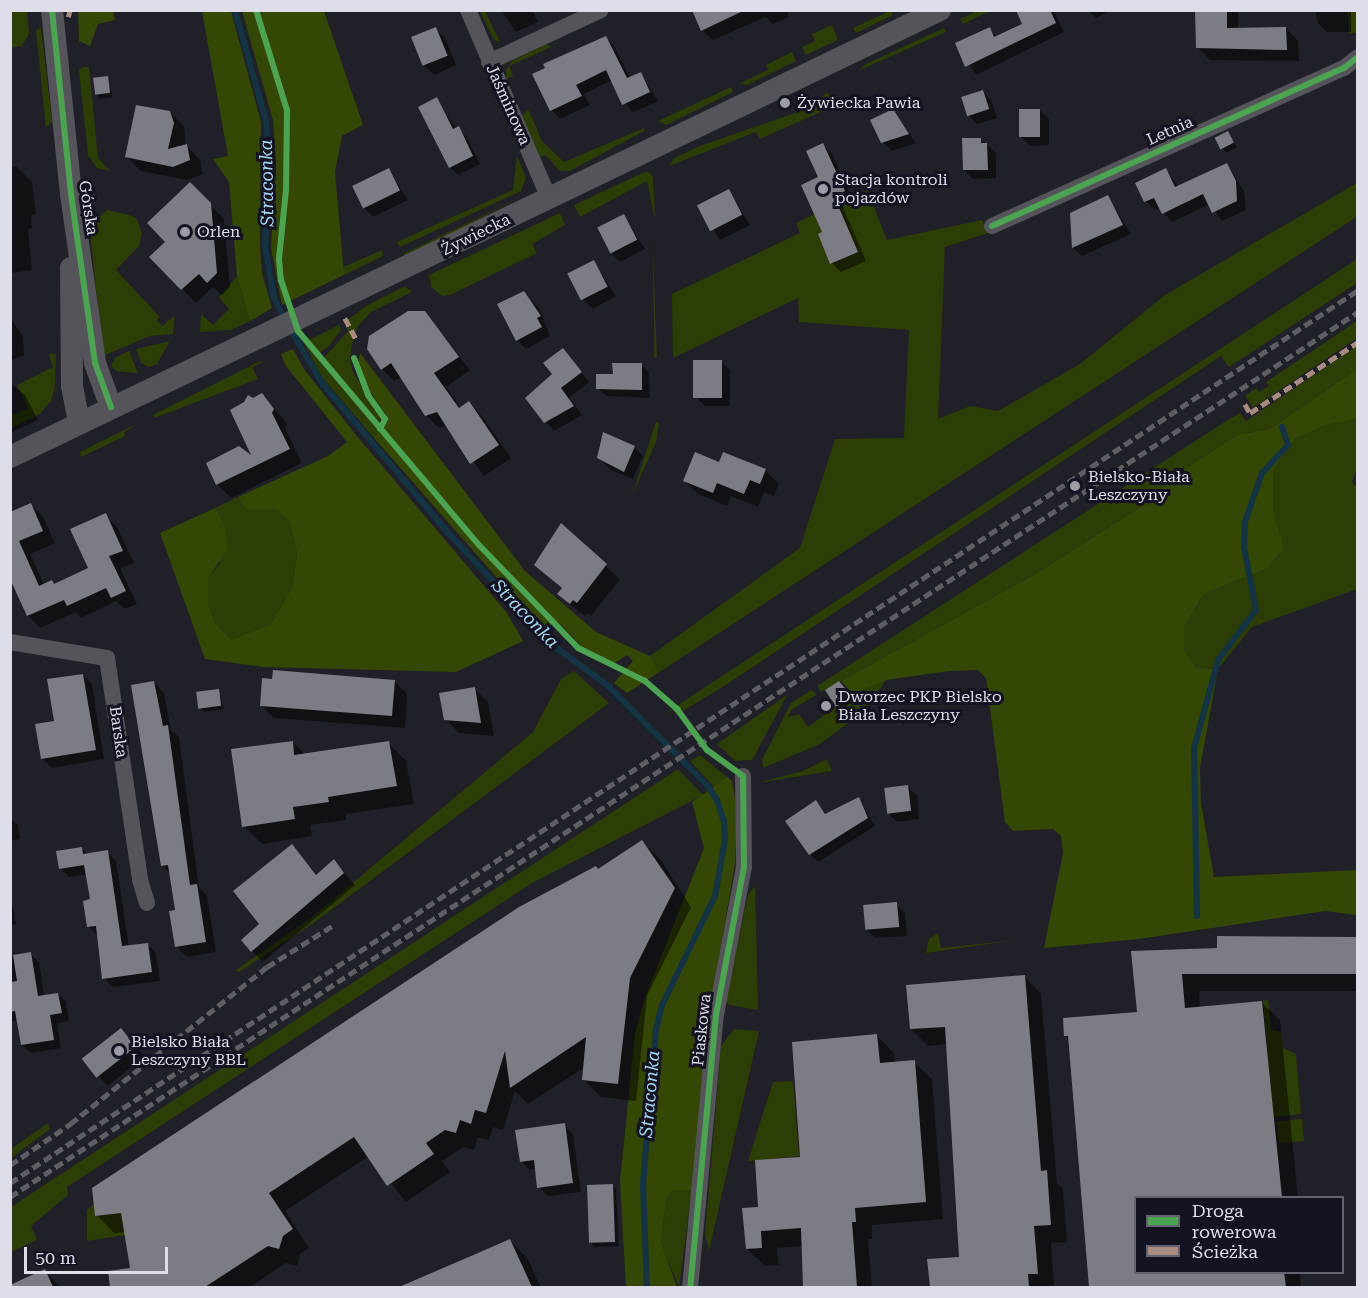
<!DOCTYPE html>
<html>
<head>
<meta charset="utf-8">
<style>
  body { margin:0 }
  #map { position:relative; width:1368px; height:1298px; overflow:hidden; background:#202028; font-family:"Roboto Serif",serif }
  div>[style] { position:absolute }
  .green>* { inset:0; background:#2d3d06; transform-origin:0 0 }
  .forest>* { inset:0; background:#344705 }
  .shadow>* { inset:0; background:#0007 }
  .stream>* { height:6px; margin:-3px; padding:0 3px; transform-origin:3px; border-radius:3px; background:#143343 }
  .building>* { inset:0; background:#7c7c84; transform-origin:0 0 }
  .street>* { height:16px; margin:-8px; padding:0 8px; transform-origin:8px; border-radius:8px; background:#54545a }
  .secondary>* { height:22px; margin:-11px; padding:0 11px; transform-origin:11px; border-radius:11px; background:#54545a }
  .rail>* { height:4.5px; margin-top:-2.25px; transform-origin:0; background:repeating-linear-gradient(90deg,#5e5e64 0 9px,transparent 0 13.5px) }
  .quiet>* { height:4.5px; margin-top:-2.25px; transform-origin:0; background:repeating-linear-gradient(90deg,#a88b81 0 9px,transparent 0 13.5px) }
  .cycleway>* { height:6px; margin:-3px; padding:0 3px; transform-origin:3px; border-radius:3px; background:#4ca352 }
  .dots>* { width:16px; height:16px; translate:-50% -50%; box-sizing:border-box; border:3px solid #131321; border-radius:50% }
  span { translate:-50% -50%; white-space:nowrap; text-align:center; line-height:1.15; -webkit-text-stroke:6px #131321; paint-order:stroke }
  .poi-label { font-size:16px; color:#dedee9 }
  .left { translate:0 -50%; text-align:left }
  .street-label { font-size:16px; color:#dedee9 }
  .water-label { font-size:18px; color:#a9d7f3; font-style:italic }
  .frame { position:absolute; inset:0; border:12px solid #dedee9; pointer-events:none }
  .legend { position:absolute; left:1134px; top:1196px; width:210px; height:78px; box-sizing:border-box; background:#131321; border:2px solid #646471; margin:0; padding:8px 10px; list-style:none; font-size:18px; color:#dedee9 }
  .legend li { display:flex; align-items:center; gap:12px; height:30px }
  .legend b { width:30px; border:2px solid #646471 }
  .scale { position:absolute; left:24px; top:1247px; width:144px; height:27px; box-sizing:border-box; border:3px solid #dedee9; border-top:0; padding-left:8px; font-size:18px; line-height:21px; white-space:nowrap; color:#dedee9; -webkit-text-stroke:4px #131321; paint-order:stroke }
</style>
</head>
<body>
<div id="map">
  <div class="green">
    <div style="clip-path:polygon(11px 10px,27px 11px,29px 34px,22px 46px,11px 48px)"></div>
    <div style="clip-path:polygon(480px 11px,485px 11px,500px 42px,494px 40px)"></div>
    <div style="clip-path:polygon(890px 11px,893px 15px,856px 33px,853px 28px)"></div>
    <div style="clip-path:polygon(977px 11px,990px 11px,963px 24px,960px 19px)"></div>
    <div style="clip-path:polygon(1348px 11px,1357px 11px,1357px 32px,1349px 34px)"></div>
    <div style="clip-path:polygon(832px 25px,838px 40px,806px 55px,802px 47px,815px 41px,812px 34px)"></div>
    <div style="clip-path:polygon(41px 28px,52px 121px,46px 128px,36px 30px)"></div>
    <div style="clip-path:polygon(944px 28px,946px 32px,860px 70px,864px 65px)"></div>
    <div style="clip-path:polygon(547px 44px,551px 47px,509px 66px,513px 76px,506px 79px,506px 70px,512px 61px)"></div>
    <div style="clip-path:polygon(792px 52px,796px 61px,747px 85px,740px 83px,768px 70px,766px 65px)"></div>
    <div style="clip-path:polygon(83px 67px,89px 67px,98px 158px,110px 171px,97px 168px,88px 155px,79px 70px)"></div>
    <div style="clip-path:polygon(731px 87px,733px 92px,666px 125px,658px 121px)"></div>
    <div style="clip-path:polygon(828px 92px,834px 106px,760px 139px,756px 132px,669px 166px,674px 158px,700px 146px,807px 109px)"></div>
    <div style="clip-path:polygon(528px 109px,542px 141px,564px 162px,644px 128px,644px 131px,570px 171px,560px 171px,545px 155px,540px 157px,522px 116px)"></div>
    <div style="clip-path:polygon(517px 156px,526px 178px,521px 191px,400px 247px,397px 242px,513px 190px)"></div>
    <div style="clip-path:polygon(647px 171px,653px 177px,655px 220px,647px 181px,580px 217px,574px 205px)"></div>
    <div style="clip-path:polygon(1357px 183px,1358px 216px,658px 673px,653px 668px,650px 656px,800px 548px,835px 439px,904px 438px,909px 330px,799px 322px,798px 298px,673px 358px,672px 294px,800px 233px,796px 223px,867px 190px,887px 240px,982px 220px,988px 233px,945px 247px,938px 419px,970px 406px,998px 411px,1080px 364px,1165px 295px)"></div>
    <div style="clip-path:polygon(523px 196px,405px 257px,403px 254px)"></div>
    <div style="clip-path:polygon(107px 210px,130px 215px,137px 219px,142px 233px,139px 246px,116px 270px,160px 317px,157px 320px,162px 326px,174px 316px,174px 325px,173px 334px,150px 336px,103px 356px,90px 232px,93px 221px)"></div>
    <div style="clip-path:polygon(560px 213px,565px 225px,532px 244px,537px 253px,450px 295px,442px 296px,431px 287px,429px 275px)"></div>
    <div style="clip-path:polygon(652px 229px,657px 357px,654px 358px,654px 318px)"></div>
    <div style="clip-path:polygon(382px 250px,383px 256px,344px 275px,341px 268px)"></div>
    <div style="clip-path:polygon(1357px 259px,1357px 283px,1229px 367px,1221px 356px,721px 688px,676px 715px,673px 710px,662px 717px,687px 699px)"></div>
    <div style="clip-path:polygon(237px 276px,250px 321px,231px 330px,200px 332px,201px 314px,213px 325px,229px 309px,219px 297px)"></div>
    <div style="clip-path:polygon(405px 286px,412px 292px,371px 312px,358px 326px,352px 344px,350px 358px,353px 372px,380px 417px,379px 423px,324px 358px,348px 331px,345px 322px,366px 306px)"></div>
    <div style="clip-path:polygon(1357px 321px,1357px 338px,1253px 408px,1245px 396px,1256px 388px,1259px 392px,1269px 386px,1266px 382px)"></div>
    <div style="clip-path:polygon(339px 325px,341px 330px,329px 346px,320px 353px,313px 347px,309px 340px)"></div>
    <div style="clip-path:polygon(170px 341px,157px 364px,149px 367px,141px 363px,136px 349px)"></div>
    <div style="clip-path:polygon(304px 343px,380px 433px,374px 438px,321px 376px)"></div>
    <div style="clip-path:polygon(1357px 346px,1357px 369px,1270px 429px,1237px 435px,1177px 474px,1145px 504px,1039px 572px,821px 692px,817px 686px,1223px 423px,1240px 413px,1246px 421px)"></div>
    <div style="clip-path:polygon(129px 351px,138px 373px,116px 371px,111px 366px,116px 357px)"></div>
    <div style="clip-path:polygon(52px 353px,56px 355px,55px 386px,51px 401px,40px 414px,11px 428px,11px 416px,28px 408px,17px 385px,53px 367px,49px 355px)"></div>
    <div style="clip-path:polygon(266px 361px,252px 367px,258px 379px,154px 418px,153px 415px,258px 362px)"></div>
    <div style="clip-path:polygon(1357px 419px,1357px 468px,1352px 482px,1357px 488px,1357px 589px,1252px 627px,1218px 669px,1197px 668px,1184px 650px,1184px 626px,1204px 594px,1268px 568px,1283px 547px,1273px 511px,1273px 470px,1296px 438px,1326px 425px)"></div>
    <div style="clip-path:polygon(140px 422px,124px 432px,125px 436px,81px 457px,80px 452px)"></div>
    <div style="clip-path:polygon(656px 422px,659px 423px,656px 442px,632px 495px)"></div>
    <div style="clip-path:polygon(238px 497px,246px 509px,276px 509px,289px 521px,297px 552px,293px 586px,271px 624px,231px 640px,215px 623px,208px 604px,208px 578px,220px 563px,224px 526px,215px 508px)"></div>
    <div style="clip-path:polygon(574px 671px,609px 703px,312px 924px,239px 972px,236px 970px,312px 917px,533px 732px,561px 679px)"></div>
    <div style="clip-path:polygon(886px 680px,867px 709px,820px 744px,763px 768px,762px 760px,791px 703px,812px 690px,816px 695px,791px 710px,788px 717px,799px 714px,808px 727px,853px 694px)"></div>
    <div style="clip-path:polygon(787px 695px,752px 760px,735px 761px,717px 744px)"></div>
    <div style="clip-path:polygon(700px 755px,727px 777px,714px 787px,690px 761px)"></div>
    <div style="clip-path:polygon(827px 759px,832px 771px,757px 783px,803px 771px)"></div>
    <div style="clip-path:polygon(678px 769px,703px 795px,532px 883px,67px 1187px,68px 1195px,31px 1226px,37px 1240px,11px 1252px,11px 1207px)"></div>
    <div style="clip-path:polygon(755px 886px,758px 1010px,729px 1005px,725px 1000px,748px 895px)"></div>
    <div style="clip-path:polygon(938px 933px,941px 948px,1017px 940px,926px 953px,929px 939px)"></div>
    <div style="clip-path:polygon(1268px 1000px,1271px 1030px,1281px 1032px,1283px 1048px,1296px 1054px,1301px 1114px,1273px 1117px,1263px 1001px)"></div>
    <div style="clip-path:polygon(734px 1029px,759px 1031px,709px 1251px,705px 1234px,721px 1046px)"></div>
    <div style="clip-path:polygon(793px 1081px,799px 1156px,748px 1161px,773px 1082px)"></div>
    <div style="left:1302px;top:1119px;width:22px;height:25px;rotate:85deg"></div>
    <div style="clip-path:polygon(48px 1123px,50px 1129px,11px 1158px,11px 1149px)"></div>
    <div style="clip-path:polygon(672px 1189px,692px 1190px,679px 1287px,661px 1244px,666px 1201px)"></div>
    <div style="clip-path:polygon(94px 1204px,96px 1216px,121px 1213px,125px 1235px,87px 1241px,87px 1210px)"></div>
  </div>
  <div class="forest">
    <div style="clip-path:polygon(78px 11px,113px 11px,115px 20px,98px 24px,90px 46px,79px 41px)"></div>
    <div style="clip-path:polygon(202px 11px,231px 11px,261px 122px,260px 246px,262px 273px,272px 308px,250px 321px,237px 276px,229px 182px,213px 159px,228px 156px)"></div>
    <div style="clip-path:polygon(242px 11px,324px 11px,363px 125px,342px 136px,335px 172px,344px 275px,282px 305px,271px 248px,276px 166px,273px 120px)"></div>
    <div style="clip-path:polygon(293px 349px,304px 369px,356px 435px,507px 613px,523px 641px,456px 672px,263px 667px,205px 659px,160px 533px,215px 508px,224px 525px,228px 549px,208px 578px,208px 604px,215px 623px,231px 640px,271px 624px,293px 586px,297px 552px,289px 521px,275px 509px,246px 509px,238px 497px,328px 456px,347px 442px,286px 366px,281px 354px)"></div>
    <div style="clip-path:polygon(360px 353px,525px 571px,596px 632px,650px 656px,658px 673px,627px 693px,614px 683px,633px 661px,627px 655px,615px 663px,596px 655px,582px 647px,558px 622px,544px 627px,512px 595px,374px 438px,388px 418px,366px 385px,358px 366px)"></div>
    <div style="clip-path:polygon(1357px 369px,1357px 419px,1326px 425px,1296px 438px,1273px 470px,1273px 511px,1284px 547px,1268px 568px,1204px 594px,1184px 626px,1184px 650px,1197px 668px,1218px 669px,1200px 768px,1201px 803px,1214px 877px,1357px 870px,1357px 915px,1325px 911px,1139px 939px,1044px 948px,1063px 853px,1061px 836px,1053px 829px,1013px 831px,1005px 822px,986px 678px,978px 670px,949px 671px,886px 680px,853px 694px,841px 681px,1039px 572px,1145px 504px,1177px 474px,1237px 435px,1270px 429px)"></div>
    <div style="clip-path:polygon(727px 777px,732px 781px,737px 810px,735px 864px,709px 1015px,692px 1190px,672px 1190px,666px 1201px,661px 1243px,677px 1287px,626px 1288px,620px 1181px,635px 1035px,644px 1000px,704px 848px,692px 802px)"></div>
  </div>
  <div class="shadow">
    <div style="clip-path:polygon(501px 10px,532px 10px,538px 22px,516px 32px)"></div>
    <div style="clip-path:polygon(694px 10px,786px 10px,789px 17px,773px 24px,766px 17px,713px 40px,702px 30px)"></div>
    <div style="clip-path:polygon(1026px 10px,1053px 10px,1064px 32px,976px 75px,957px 44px,990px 29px,998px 37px,1024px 24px)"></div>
    <div style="clip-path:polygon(1088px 10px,1111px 10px,1096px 18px)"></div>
    <div style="clip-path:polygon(1197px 10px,1238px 10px,1238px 29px,1286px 28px,1298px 41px,1299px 61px,1210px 60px,1198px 48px)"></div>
    <div style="clip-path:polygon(1315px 10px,1351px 10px,1351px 32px,1327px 32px,1318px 23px)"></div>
    <div style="clip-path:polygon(436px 29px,445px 38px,456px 65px,434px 75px,425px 66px)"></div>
    <div style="clip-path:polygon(606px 38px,615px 47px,630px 78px,641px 74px,658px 101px,632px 113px,612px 80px,584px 94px,590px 105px,560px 119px,552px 110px)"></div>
    <div style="clip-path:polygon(107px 77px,113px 97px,100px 99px,96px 95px)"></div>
    <div style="clip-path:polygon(982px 91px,991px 100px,997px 118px,977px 124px,968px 115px)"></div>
    <div style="clip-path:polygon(437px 99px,456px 129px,466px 136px,480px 164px,458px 175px,450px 167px)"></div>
    <div style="clip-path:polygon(1040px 110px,1049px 119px,1049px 145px,1030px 146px,1021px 137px)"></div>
    <div style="clip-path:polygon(893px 111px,916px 143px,892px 151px,883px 142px)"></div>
    <div style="clip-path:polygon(170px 112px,184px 126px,186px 145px,200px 160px,203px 174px,187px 180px,141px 171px,127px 157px)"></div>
    <div style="clip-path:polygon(1228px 133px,1237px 147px,1226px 153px,1217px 138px)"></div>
    <div style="clip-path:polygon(981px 139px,996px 153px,996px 178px,973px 179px,964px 170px)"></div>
    <div style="clip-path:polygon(823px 145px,832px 154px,853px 200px,842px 205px,866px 261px,841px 272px,832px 263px,824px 233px)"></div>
    <div style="clip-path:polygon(1227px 164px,1244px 191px,1246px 210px,1222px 221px,1210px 204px,1172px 222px,1160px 208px,1155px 210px,1146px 201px,1166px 170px,1179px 187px)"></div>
    <div style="clip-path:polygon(16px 166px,32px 182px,36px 214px,31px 215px,32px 228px,28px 229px,32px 270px,11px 273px,10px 278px,10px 167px)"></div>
    <div style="clip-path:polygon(388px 169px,408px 200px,373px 217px,364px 208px)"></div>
    <div style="clip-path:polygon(190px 184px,224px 219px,230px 287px,222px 295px,213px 287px,196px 303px,151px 257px,167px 242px)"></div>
    <div style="clip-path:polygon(728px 190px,750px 225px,720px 240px,698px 204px)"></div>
    <div style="clip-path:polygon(1108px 197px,1131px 234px,1082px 256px,1073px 248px)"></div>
    <div style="clip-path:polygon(623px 215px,645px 249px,620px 262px,611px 253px)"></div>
    <div style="clip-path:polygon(593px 262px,616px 296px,593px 309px,584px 300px)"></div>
    <div style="clip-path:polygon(524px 293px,540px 309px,550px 336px,526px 349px,517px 340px)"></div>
    <div style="clip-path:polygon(424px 312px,470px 370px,446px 387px,461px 408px,469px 403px,482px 416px,511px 458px,484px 476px,447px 425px,439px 428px,426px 415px,402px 377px,394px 381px,382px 369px)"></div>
    <div style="clip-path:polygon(10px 317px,23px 337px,24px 355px,10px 361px)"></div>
    <div style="clip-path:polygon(563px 350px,589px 382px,569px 398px,582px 415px,554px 431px,527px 399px,554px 374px)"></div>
    <div style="clip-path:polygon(721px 361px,730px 370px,730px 406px,705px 406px,696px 397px)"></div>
    <div style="clip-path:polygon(641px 364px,649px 373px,650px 398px,606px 396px,598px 388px,614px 375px)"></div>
    <div style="clip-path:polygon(10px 383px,25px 395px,38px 420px,10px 433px)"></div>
    <div style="clip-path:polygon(262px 395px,287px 423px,285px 428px,302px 463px,231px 498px,217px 484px,255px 460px,253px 400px)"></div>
    <div style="clip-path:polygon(604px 434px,634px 447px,643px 456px,633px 479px,611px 470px,602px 461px,599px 445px)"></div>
    <div style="clip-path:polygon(720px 464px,765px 470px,779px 484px,774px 496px,764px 492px,758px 507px,731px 496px,727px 506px,698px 494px,685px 481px)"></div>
    <div style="clip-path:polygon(31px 505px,43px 517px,55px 543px,30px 554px,44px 585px,55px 585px,90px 568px,105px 515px,117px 527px,134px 563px,120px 568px,137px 604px,125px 609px,116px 601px,81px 618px,76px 612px,40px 628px,28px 615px,10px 514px)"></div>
    <div style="clip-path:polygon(561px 526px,620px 579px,591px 616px,588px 613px,585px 616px,573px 607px,559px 594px,563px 590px,536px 565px)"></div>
    <div style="clip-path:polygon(83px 675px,92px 684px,104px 759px,52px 768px,43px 759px,55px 722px)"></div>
    <div style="clip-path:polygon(394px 681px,407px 694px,405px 728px,274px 718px,261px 705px)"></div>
    <div style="clip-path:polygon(154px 682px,164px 693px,171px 730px,179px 737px,199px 887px,207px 896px,216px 952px,187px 957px,176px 946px,177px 911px,171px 875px,162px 865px)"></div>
    <div style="clip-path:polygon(843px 687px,854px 701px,841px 710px,837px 706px)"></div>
    <div style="clip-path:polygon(474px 688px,488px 702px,494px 736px,459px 733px,445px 719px)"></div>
    <div style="clip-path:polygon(218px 690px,224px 709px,204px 712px,200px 708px)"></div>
    <div style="clip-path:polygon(293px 742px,306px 755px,388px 743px,406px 761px,414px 804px,346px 814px,346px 820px,310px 825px,312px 836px,262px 844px,244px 826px)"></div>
    <div style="clip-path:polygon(908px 787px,917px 796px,919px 819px,897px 822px,888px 813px)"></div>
    <div style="clip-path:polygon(859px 799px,875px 826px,818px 862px,810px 854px,816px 802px,827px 815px)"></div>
    <div style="clip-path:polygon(10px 818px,18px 825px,20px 839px,10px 841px)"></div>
    <div style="clip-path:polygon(642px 842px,660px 859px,691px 907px,647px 996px,636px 1101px,601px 1097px,583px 1079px,585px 1067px,528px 1104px,515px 1091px,503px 1130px,493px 1127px,489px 1140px,478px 1137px,474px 1150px,463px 1147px,442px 1161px,450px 1172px,406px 1202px,369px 1156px,285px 1211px,309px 1248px,300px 1254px,297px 1266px,286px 1263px,249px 1288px,111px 1288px,109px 1272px,131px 1269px,126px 1232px,114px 1233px,97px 1215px)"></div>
    <div style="clip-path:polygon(292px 846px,317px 875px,334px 861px,355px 885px,263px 962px,252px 951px)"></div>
    <div style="clip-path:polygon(82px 849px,88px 855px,107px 852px,116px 861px,129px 947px,147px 944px,156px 953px,160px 981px,113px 987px,104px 978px,98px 936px,89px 927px,92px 901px,88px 874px,69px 877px,60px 868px)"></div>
    <div style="clip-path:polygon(10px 894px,16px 924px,10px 925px)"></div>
    <div style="clip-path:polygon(896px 904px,905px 913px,907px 936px,875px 938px,866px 929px)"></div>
    <div style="clip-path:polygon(1358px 939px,1358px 991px,1199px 991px,1200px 1008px,1262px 1003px,1280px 1020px,1298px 1198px,1136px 1198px,1136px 1272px,1300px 1272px,1301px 1288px,1091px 1288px,1070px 1040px,1065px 1035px,1138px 1013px,1133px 953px)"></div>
    <div style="clip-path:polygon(30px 954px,39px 962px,44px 996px,58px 994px,66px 1002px,69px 1021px,57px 1023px,61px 1048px,31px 1053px,22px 1045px,18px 1020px,10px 1022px,10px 957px)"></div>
    <div style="clip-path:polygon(1024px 976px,1041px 994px,1057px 1183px,1063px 1189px,1067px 1242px,1051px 1243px,1054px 1288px,931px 1288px,929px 1260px,961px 1258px,947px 1044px,928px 1046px,911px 1029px)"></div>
    <div style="clip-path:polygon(121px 1030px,144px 1056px,108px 1086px,99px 1077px)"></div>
    <div style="clip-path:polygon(876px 1035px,894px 1053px,895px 1064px,914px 1062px,932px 1079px,943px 1219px,872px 1225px,872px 1239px,868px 1239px,872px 1288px,806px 1288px,803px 1246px,777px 1248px,779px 1265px,765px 1266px,747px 1249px,760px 1208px,801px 1158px)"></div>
    <div style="clip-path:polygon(564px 1125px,573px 1134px,581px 1192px,548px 1196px,539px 1187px,537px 1169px,530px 1170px,521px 1161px)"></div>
    <div style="clip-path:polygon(612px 1185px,616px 1189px,619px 1246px,595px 1247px,591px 1243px)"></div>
    <div style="clip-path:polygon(510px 1241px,528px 1259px,541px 1288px,403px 1288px)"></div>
    <div style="clip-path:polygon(45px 1271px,61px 1288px,10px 1288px,10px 1287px)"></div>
  </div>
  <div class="stream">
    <div style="left:235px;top:10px;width:115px;rotate:74.4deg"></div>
    <div style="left:266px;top:121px;width:45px;rotate:86.2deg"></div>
    <div style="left:269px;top:166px;width:80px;rotate:92.9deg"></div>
    <div style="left:265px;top:246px;width:53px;rotate:80.2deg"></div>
    <div style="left:274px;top:298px;width:25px;rotate:63deg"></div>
    <div style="left:290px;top:329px;width:64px;rotate:59deg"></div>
    <div style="left:323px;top:384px;width:200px;rotate:49.9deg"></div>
    <div style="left:452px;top:537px;width:146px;rotate:47.2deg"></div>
    <div style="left:551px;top:644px;width:68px;rotate:36deg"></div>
    <div style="left:606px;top:684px;width:143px;rotate:45deg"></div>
    <div style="left:707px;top:785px;width:18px;rotate:56deg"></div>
    <div style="left:717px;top:800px;width:22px;rotate:72deg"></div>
    <div style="left:724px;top:821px;width:19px;rotate:87deg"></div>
    <div style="left:725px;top:840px;width:57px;rotate:100.1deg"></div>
    <div style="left:715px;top:896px;width:121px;rotate:115.9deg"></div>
    <div style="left:662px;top:1005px;width:25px;rotate:104deg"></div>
    <div style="left:656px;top:1029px;width:156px;rotate:94.8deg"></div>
    <div style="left:643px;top:1184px;width:104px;rotate:87.8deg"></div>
    <div style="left:1197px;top:916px;width:168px;rotate:-91deg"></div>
    <div style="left:1194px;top:748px;width:91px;rotate:-74.7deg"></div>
    <div style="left:1218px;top:660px;width:63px;rotate:-52.8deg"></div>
    <div style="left:1256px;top:610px;width:64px;rotate:-100.8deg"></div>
    <div style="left:1244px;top:547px;width:25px;rotate:-88deg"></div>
    <div style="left:1245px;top:522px;width:52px;rotate:-70.9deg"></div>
    <div style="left:1262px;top:473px;width:38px;rotate:-47deg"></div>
    <div style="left:1288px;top:445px;width:19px;rotate:-108deg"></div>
  </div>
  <div class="building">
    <div style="clip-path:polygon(692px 10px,745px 10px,701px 31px)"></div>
    <div style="clip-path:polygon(1016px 10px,1050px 10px,1056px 23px,965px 67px,955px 43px,990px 27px,994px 37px,1022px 24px)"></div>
    <div style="clip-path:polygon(1195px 10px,1227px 10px,1227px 28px,1286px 27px,1287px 50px,1196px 48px)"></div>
    <div style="left:436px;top:27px;width:31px;height:27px;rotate:68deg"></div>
    <div style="clip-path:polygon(606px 36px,627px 78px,641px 72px,650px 92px,622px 105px,606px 70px,576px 85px,582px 96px,550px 111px,532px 74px,545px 68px,543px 64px)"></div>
    <div style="left:108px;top:76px;width:17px;height:15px;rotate:83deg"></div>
    <div style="left:983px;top:90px;width:20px;height:23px;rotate:72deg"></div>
    <div style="clip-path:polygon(437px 97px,453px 129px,459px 126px,473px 156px,449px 168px,418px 107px)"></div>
    <div style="clip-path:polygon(136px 105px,170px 111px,174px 123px,168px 149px,187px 144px,190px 160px,173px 167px,125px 157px)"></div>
    <div style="clip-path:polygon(893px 109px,909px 134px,881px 143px,870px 120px)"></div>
    <div style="left:1019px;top:109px;width:21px;height:28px"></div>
    <div style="left:1228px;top:131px;width:13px;height:15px;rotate:63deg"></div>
    <div style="clip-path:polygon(962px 138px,981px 138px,981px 143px,987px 143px,988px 170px,963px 170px)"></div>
    <div style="clip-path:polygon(823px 143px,845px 191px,834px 196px,858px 252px,830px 264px,818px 234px,822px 232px,801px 185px,818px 177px,806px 151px)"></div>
    <div style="clip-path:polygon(1227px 163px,1236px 181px,1237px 201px,1212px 213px,1203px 194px,1162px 214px,1154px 198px,1144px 202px,1135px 183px,1166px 168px,1175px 187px)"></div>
    <div style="left:389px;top:168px;width:25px;height:41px;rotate:64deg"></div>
    <div style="clip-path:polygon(190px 182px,211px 203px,217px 273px,207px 283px,199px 274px,181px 290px,149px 257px,165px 242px,147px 223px)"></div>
    <div style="left:729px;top:189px;width:29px;height:36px;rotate:63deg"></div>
    <div style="clip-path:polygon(1108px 195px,1123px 225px,1072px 248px,1070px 213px)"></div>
    <div style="left:624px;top:214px;width:29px;height:30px;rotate:63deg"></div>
    <div style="left:594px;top:260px;width:30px;height:30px;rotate:63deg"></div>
    <div style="clip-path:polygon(524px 291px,541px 316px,537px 318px,542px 327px,516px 341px,497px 304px)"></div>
    <div style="clip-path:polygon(408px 311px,425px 311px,459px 357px,434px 373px,459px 408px,469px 401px,499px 445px,470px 464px,437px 412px,425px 416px,391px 363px,381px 370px,367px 349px,369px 336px)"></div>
    <div style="clip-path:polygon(563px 348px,582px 372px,561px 388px,574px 406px,544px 423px,525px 398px,552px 374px,543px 363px)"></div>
    <div style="left:693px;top:360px;width:29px;height:38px"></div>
    <div style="clip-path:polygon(612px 363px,642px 363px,642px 390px,596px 389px,596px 374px,613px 374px)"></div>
    <div style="clip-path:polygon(262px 393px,274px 409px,272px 413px,290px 449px,216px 485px,206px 463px,239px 446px,251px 455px,230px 410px,244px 402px,248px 395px,253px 398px)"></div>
    <div style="clip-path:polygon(603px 432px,635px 446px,624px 472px,597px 458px)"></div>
    <div style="clip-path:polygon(695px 452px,719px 462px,723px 452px,766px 469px,760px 484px,750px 480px,744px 494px,717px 483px,713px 493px,683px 481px)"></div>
    <div style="clip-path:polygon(31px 503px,43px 531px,19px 541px,39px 586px,52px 580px,54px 584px,88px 568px,70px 529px,106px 513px,123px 551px,109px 556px,126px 591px,111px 598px,106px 588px,67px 606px,64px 600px,27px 616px,10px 579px,10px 512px)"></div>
    <div style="clip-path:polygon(561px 523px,607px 564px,577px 603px,573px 600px,570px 604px,557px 594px,562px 588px,534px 565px)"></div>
    <div style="clip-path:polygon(273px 670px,395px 680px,392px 716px,260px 706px,262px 678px,272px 679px)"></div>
    <div style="clip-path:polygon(83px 674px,96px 750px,41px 759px,35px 724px,54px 721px,47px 679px)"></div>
    <div style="clip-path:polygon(154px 681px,163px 726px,168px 725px,190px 885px,197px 884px,206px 942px,175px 947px,169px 911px,175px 910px,168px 865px,161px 866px,131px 685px)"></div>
    <div style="clip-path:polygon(839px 681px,851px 696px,836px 707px,825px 690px)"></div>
    <div style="clip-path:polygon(475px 687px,481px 723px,444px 720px,439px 693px)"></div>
    <div style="left:219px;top:689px;width:17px;height:23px;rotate:83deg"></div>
    <div style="clip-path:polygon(293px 741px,294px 755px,389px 741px,397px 786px,328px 797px,329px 802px,293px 807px,295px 819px,242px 827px,231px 749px)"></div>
    <div style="left:908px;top:785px;width:26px;height:24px;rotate:83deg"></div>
    <div style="clip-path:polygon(859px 797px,868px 818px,809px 855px,785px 821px,816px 800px,825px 814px)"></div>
    <div style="clip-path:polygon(642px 840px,675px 888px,630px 978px,618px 1084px,582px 1080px,586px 1037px,510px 1088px,505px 1051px,486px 1113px,475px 1110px,471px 1124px,460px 1120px,456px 1133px,445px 1130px,426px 1143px,434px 1154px,387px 1186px,354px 1137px,269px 1193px,293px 1229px,283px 1236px,279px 1249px,268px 1246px,205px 1287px,110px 1287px,108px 1271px,130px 1268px,121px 1213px,95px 1216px,92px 1188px,519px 907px,596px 866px,598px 869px)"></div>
    <div style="clip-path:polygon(292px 844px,316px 875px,334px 859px,344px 873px,251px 952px,241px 940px,259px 924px,233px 891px)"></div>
    <div style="clip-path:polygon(82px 847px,83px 854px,108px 850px,122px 946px,148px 943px,152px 972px,102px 979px,96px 926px,87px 927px,83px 901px,90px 899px,84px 865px,59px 869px,56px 851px)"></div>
    <div style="left:897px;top:902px;width:25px;height:34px;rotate:85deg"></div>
    <div style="clip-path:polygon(1217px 936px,1358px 937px,1358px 974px,1182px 974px,1185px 1008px,1262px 1001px,1282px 1197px,1136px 1197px,1136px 1272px,1284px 1272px,1286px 1287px,1089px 1287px,1068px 1036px,1064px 1036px,1063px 1018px,1137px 1012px,1131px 951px,1217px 948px)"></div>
    <div style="clip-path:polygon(31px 952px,38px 996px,58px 993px,62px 1013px,50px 1015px,54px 1040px,21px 1045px,15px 1011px,10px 1012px,10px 982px,17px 981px,13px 955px)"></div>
    <div style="clip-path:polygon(1025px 975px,1041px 1171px,1047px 1170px,1051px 1225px,1034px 1226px,1038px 1274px,1028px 1274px,1029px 1287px,930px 1287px,927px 1259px,959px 1257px,945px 1027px,910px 1029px,906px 985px)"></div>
    <div style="left:121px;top:1028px;width:24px;height:50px;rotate:52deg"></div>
    <div style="clip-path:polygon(877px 1034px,880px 1063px,915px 1060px,926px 1202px,855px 1208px,856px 1222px,852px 1222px,857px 1287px,803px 1287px,801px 1228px,761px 1231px,762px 1248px,746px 1249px,742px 1208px,758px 1207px,755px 1160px,800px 1157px,792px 1042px)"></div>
    <div style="clip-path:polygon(565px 1123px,573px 1183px,537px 1188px,534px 1160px,520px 1162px,515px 1130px)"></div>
    <div style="left:613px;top:1184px;width:58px;height:26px;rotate:88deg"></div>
    <div style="clip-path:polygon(510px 1239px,532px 1287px,399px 1287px,478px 1253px)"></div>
    <div style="clip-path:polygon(45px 1269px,53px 1287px,10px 1287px,10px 1285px)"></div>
  </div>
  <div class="street">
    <div style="left:468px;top:10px;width:205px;rotate:66.7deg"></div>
    <div style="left:489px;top:62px;width:123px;rotate:-24.9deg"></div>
    <div style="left:992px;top:226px;width:386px;rotate:-24.2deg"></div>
    <div style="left:1344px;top:68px;width:18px;rotate:-38deg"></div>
    <div style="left:10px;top:642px;width:98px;rotate:9.4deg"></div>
    <div style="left:107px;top:658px;width:224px;rotate:81.5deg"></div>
    <div style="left:140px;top:880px;width:24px;rotate:73deg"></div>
    <div style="left:690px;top:1288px;width:274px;rotate:-84.6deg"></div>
    <div style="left:716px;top:1015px;width:151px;rotate:-79.3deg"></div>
    <div style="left:744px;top:867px;width:91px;rotate:-90.6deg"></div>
  </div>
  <div class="secondary">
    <div style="left:52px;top:10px;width:185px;rotate:84.1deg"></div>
    <div style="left:71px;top:194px;width:171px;rotate:81.9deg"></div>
    <div style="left:95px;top:363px;width:47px;rotate:70deg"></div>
    <div style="left:71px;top:268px;width:118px;rotate:89.5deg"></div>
    <div style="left:72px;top:386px;width:37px;rotate:79deg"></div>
    <div style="left:10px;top:457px;width:1032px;rotate:-25.67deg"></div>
  </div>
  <div class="rail">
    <div style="left:10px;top:1165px;width:73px;rotate:-34.3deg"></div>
    <div style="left:70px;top:1124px;width:252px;rotate:-38.6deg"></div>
    <div style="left:267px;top:967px;width:77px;rotate:-32.2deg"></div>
    <div style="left:10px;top:1183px;width:1617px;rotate:-33.52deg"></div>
    <div style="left:10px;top:1197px;width:1613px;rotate:-33.29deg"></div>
  </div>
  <div class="quiet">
    <div style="left:68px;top:17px;width:7px;rotate:-74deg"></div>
    <div style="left:345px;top:318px;width:27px;rotate:62deg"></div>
    <div style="left:1245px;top:404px;width:10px;rotate:61deg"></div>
    <div style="left:1250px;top:413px;width:129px;rotate:-33.3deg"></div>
  </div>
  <div class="cycleway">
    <div style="left:52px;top:10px;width:185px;rotate:84.1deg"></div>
    <div style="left:71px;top:194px;width:171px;rotate:81.9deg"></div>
    <div style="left:95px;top:363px;width:47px;rotate:70deg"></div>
    <div style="left:256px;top:10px;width:105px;rotate:72.8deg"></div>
    <div style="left:287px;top:110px;width:80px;rotate:90.7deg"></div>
    <div style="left:286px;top:190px;width:69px;rotate:95.8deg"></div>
    <div style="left:279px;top:259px;width:21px;rotate:85deg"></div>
    <div style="left:281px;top:280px;width:54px;rotate:71.6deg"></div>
    <div style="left:298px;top:331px;width:280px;rotate:49.8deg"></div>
    <div style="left:479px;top:545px;width:143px;rotate:46.1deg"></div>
    <div style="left:578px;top:648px;width:75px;rotate:26.2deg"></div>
    <div style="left:645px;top:681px;width:43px;rotate:41.2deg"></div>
    <div style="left:677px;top:709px;width:51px;rotate:53.8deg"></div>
    <div style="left:707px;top:750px;width:44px;rotate:35.8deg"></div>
    <div style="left:743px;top:776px;width:91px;rotate:89.4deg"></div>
    <div style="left:744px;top:867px;width:151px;rotate:100.7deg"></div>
    <div style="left:716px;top:1015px;width:274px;rotate:95.4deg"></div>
    <div style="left:992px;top:226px;width:386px;rotate:-24.2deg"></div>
    <div style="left:1344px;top:68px;width:18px;rotate:-38deg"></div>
    <div style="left:354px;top:358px;width:40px;rotate:69deg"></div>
    <div style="left:368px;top:395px;width:29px;rotate:55deg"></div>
    <div style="left:385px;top:419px;width:11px;rotate:117deg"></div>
  </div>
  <div class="dots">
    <div style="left:785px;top:103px;background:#9c9ca5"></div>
    <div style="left:823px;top:189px;background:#9c9ca5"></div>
    <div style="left:185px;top:232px;background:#9c9ca5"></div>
    <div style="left:1075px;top:486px;background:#9c9ca5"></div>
    <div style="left:826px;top:706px;background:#9c9ca5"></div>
    <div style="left:119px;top:1051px;background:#9c9ca5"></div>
  </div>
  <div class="poi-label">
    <span class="left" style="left:797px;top:103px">Żywiecka Pawia</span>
    <span class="left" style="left:835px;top:189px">Stacja kontroli<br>pojazdów</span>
    <span class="left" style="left:197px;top:232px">Orlen</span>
    <span class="left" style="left:1088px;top:486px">Bielsko-Biała<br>Leszczyny</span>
    <span class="left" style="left:838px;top:706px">Dworzec PKP Bielsko<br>Biała Leszczyny</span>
    <span class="left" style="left:131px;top:1051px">Bielsko Biała<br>Leszczyny BBL</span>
  </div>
  <div class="street-label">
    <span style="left:508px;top:105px;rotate:66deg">Jaśminowa</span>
    <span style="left:1170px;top:131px;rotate:-24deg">Letnia</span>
    <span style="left:88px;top:208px;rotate:81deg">Górska</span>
    <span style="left:476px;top:235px;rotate:-26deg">Żywiecka</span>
    <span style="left:118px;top:732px;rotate:82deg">Barska</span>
    <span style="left:702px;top:1030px;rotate:-84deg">Piaskowa</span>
  </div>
  <div class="water-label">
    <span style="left:267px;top:183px;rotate:-91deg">Straconka</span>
    <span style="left:525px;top:614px;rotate:46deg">Straconka</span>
    <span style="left:650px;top:1094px;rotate:-85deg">Straconka</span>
  </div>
  <div class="frame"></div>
  <ul class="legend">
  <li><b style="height:8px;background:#4ca352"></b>Droga rowerowa</li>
  <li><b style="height:8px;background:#a88b81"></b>Ścieżka</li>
  </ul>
  <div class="scale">50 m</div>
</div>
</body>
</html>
